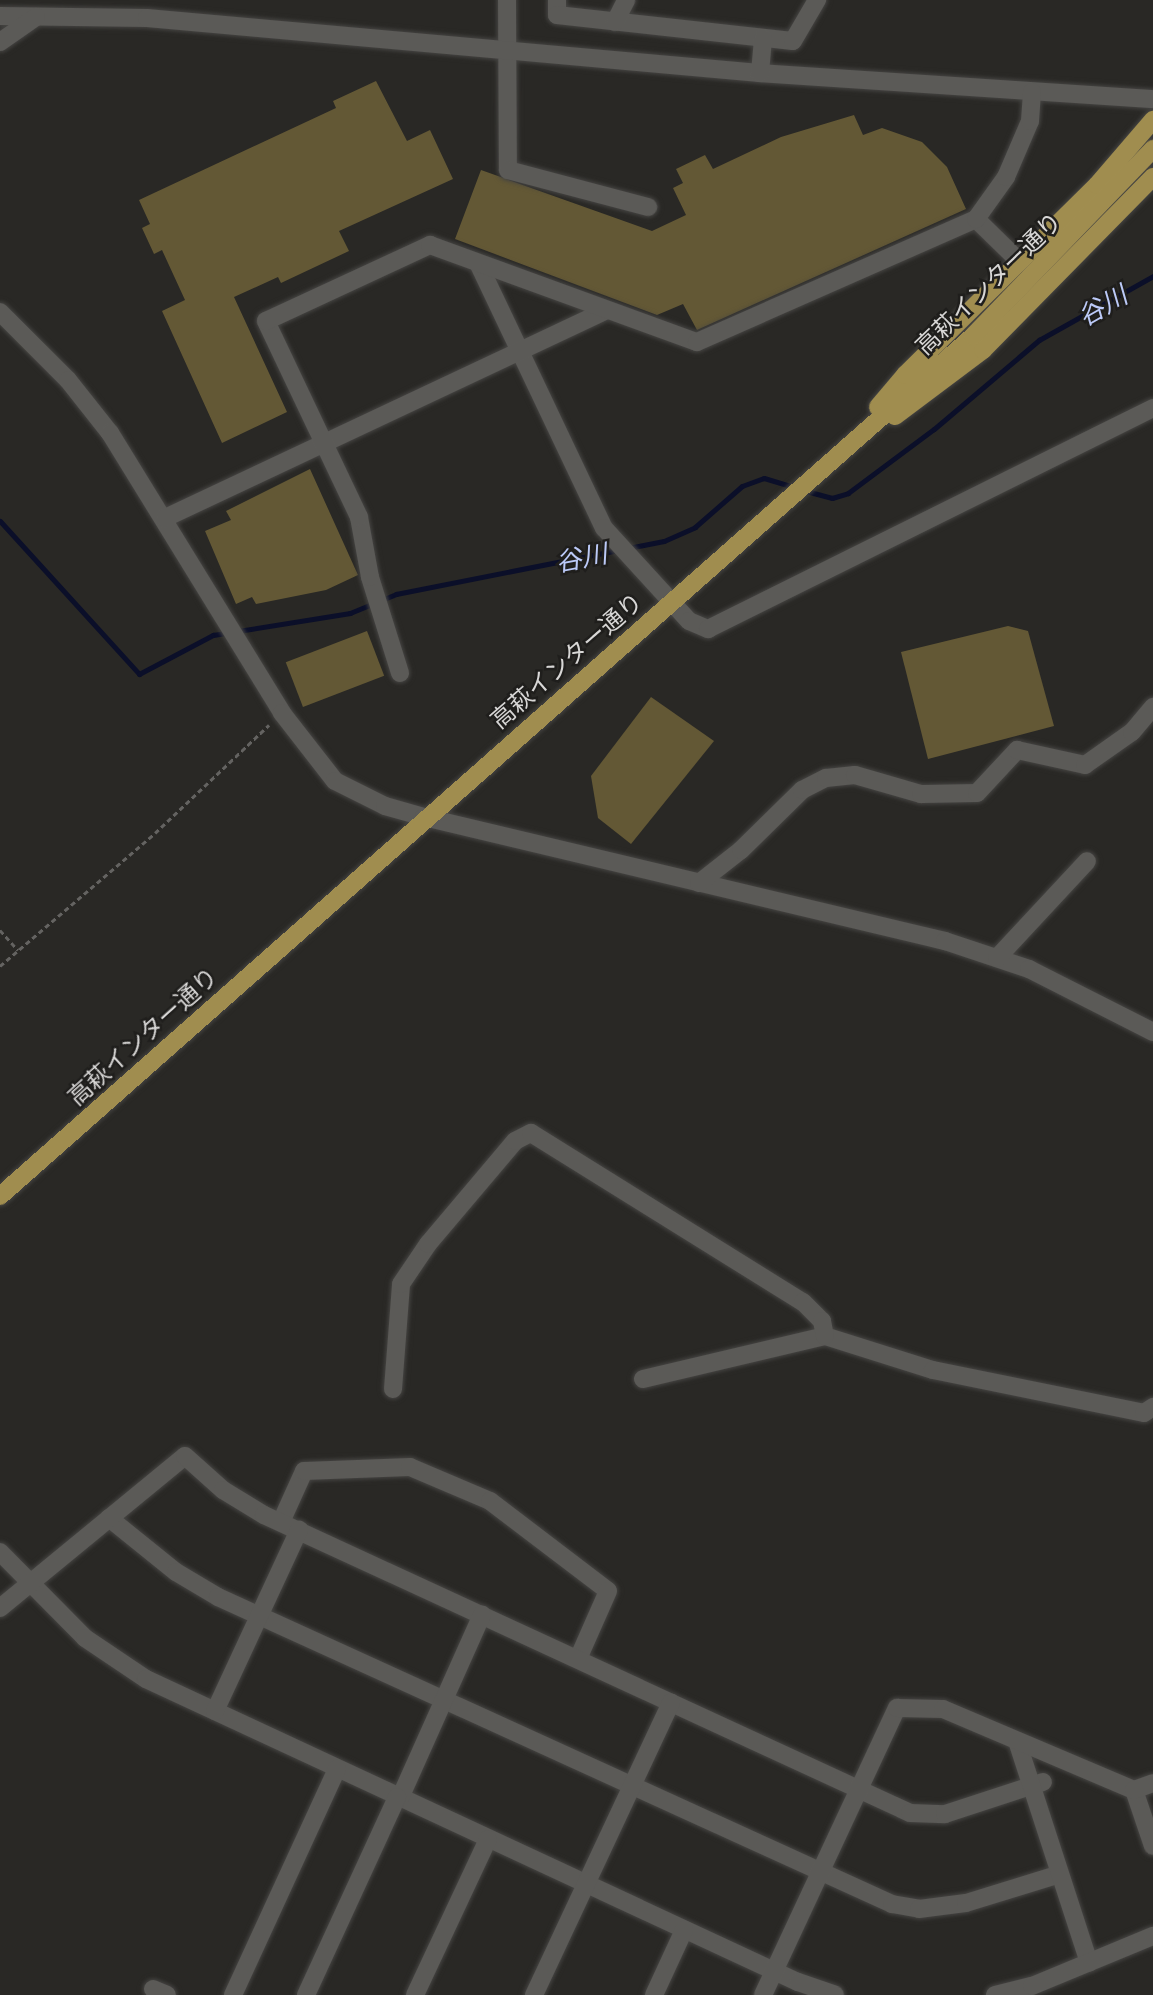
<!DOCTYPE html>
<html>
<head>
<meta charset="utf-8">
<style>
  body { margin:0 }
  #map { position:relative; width:1153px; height:1995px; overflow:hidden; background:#292825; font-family:Barlow,"Noto Sans JP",sans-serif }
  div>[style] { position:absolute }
  .stream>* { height:5px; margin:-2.5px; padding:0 2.5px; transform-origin:2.5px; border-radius:2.5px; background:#0b0f29 }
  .building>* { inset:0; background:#635835; transform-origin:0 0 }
  .path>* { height:2.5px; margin-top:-1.25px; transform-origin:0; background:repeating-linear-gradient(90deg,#646361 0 5px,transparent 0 8.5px) }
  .roads { filter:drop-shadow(0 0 2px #454442) drop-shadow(0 0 2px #454442) }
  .minor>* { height:18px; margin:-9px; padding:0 9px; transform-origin:9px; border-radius:9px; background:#5b5a57 }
  .major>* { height:18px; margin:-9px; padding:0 9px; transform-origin:9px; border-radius:9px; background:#a08d4f }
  span { translate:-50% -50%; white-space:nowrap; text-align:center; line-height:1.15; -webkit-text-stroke:5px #1f1e1c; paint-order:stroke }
  .street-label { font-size:24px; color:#d8d7d6 }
  .water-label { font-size:26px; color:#bccaf8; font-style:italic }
</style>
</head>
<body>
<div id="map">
  <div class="stream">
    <div style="left:806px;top:491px;width:27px;rotate:15deg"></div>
    <div style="left:832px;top:498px;width:17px;rotate:-17deg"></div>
    <div style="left:848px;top:493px;width:107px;rotate:-36.7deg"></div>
    <div style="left:934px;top:429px;width:138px;rotate:-40.3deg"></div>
    <div style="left:1039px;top:340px;width:131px;rotate:-29.3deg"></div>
    <div style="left:0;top:521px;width:207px;rotate:47.7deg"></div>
    <div style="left:139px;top:674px;width:84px;rotate:-27.8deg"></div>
    <div style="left:213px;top:635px;width:139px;rotate:-9.1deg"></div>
    <div style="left:350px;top:613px;width:50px;rotate:-22.4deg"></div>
    <div style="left:396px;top:594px;width:273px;rotate:-11.2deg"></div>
    <div style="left:664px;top:541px;width:34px;rotate:-24deg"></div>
    <div style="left:695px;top:527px;width:62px;rotate:-41.1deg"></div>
    <div style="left:742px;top:486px;width:23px;rotate:-20deg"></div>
    <div style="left:764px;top:478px;width:34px;rotate:17deg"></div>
  </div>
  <div class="building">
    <div style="clip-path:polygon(376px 81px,407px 141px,430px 130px,453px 179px,339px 231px,349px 251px,281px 283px,278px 277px,234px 297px,287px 412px,222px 443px,162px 311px,185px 300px,162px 250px,154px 254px,142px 228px,150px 224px,139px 200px,336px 108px,333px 101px)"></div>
    <div style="clip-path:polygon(854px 115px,863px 135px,882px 128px,922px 142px,947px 167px,966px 209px,697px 330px,683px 304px,657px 315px,455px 239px,481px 170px,652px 231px,686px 215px,673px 188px,683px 183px,676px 169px,705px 155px,713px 169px,781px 137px)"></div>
    <div style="clip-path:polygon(310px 469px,358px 575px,326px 590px,256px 604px,252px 597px,236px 604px,205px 531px,231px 520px,226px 511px)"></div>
    <div style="clip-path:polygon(1008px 626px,1028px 631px,1054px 726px,928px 759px,901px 652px)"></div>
    <div style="left:367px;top:631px;width:48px;height:87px;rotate:69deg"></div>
    <div style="clip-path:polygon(651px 697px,714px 741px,631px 844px,598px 818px,591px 776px)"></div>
  </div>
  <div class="path">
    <div style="left:0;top:930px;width:27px;rotate:48deg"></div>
    <div style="left:0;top:966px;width:204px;rotate:-40.6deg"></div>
    <div style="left:155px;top:833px;width:157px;rotate:-43.5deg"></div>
  </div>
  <div class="roads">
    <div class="minor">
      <div style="left:507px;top:0;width:170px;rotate:89.7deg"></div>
      <div style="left:508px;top:170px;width:145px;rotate:14.8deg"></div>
      <div style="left:557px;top:0;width:15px;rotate:90deg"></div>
      <div style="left:557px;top:15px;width:237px;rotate:6.3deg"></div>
      <div style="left:793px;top:41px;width:48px;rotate:-59.7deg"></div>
      <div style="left:0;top:16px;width:147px;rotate:0.8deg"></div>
      <div style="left:147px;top:18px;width:615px;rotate:5.13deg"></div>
      <div style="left:760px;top:73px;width:394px;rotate:3.8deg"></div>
      <div style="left:615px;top:22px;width:25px;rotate:-63deg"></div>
      <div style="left:0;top:42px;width:44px;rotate:-34.8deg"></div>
      <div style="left:760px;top:73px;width:35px;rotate:-85deg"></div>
      <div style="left:976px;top:219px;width:62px;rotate:44.3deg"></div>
      <div style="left:479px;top:265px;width:291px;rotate:64.6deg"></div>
      <div style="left:604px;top:528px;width:126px;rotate:47.6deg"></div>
      <div style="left:689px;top:621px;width:21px;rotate:23deg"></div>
      <div style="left:708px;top:629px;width:497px;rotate:-26.4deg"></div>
      <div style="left:0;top:312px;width:96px;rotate:45deg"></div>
      <div style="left:68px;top:380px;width:68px;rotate:51.6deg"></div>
      <div style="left:110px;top:433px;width:329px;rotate:58.4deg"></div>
      <div style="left:282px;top:713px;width:86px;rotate:52.1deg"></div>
      <div style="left:335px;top:781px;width:56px;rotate:26.6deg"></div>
      <div style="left:385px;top:806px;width:41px;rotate:15.8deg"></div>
      <div style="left:424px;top:817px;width:536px;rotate:13.39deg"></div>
      <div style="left:945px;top:941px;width:89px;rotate:18.4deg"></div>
      <div style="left:1029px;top:969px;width:139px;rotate:26.9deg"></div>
      <div style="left:165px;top:518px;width:488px;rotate:-25.2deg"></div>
      <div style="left:400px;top:673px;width:101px;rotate:-107.4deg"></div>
      <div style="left:370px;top:577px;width:61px;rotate:-100.4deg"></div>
      <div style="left:359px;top:517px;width:217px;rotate:-115.4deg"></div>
      <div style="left:266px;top:321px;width:181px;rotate:-24.9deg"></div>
      <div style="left:430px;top:245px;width:284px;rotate:20deg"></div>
      <div style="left:697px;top:342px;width:305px;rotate:-23.8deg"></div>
      <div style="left:976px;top:219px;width:52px;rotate:-54.5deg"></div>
      <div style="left:1006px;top:177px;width:61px;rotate:-66.8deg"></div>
      <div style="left:1030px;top:121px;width:29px;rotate:-86deg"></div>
      <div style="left:699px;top:883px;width:53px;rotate:-38.2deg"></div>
      <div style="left:741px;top:850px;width:86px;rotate:-44.5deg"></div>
      <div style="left:802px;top:790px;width:27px;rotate:-27deg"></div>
      <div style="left:826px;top:778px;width:29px;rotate:-6deg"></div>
      <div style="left:855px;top:775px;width:69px;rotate:16.1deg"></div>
      <div style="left:921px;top:794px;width:56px;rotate:-1deg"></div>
      <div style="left:977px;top:793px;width:59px;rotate:-47.1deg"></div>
      <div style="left:1017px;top:750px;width:70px;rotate:12.4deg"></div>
      <div style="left:1085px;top:765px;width:57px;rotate:-35.1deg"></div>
      <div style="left:1132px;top:732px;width:33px;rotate:-50deg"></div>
      <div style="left:997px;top:958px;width:132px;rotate:-47.1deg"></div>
      <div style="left:643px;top:1379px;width:187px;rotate:-13.3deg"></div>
      <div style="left:825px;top:1336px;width:113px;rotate:17.5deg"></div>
      <div style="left:933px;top:1370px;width:215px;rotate:11.5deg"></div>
      <div style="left:1144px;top:1413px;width:11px;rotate:-34deg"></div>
      <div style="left:393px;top:1389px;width:105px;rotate:-85.6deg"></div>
      <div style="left:401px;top:1284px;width:48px;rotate:-56deg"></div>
      <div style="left:428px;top:1244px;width:135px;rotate:-49.8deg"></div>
      <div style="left:515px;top:1141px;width:18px;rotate:-27deg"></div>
      <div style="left:531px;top:1133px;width:320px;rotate:31.9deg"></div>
      <div style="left:803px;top:1302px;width:27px;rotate:45deg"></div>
      <div style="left:822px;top:1321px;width:15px;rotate:79deg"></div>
      <div style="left:109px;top:1518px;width:86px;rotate:38.9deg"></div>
      <div style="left:176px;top:1572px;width:49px;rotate:30.8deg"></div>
      <div style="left:218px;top:1597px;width:741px;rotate:24.49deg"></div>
      <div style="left:892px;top:1904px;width:27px;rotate:10deg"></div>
      <div style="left:919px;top:1909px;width:47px;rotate:-7.3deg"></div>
      <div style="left:966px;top:1903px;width:98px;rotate:-17.1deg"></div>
      <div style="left:281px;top:1522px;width:56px;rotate:-65.7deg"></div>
      <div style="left:304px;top:1471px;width:106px;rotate:-2.2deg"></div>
      <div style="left:410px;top:1467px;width:87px;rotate:23deg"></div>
      <div style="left:490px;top:1501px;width:148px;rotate:37.3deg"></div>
      <div style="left:608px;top:1591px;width:74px;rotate:113.8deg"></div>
      <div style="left:0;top:1552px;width:121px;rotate:45.3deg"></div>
      <div style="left:85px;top:1638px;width:73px;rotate:33.9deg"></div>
      <div style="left:146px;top:1679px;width:719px;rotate:24.93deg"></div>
      <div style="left:798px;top:1982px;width:39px;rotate:19deg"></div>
      <div style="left:0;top:1608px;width:239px;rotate:-39.4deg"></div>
      <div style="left:185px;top:1456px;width:51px;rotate:41.8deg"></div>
      <div style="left:223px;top:1490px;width:48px;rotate:31.4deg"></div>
      <div style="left:264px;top:1515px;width:711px;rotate:24.76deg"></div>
      <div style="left:910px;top:1813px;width:35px;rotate:2deg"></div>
      <div style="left:945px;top:1814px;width:103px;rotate:-18.1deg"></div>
      <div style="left:215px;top:1711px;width:200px;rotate:-65.1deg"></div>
      <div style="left:1017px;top:1741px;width:233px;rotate:72deg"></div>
      <div style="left:1134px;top:1790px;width:59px;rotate:71.3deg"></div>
      <div style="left:400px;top:1798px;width:201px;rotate:-65.9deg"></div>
      <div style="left:153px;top:1989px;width:15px;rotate:23deg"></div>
      <div style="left:233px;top:1995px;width:249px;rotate:-65.3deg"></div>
      <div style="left:306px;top:1995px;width:218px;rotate:-65.3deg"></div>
      <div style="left:415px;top:1995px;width:172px;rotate:-64.9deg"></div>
      <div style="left:534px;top:1995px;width:323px;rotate:-64.9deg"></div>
      <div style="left:654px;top:1995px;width:72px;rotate:-65.2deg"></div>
      <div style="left:763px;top:1995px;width:317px;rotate:-65deg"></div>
      <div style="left:897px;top:1708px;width:46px;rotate:1.2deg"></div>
      <div style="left:943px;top:1709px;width:207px;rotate:23deg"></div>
      <div style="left:1134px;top:1790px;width:20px;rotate:-20deg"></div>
      <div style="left:995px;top:1995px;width:38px;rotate:-14deg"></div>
      <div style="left:1032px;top:1986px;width:131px;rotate:-22.5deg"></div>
    </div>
    <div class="major">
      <div style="left:878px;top:407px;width:42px;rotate:-49.8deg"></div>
      <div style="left:905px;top:375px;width:270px;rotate:-44.7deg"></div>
      <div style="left:1097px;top:185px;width:86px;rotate:-49.3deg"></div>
      <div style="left:895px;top:416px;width:110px;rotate:-36.9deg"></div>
      <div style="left:983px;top:350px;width:243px;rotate:-45.5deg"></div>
      <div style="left:0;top:1196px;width:1299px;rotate:-41.47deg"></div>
      <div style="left:973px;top:336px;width:260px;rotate:-46.1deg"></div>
    </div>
  </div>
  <div class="street-label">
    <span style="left:988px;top:283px;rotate:-44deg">高萩インター通り</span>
    <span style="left:566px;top:660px;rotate:-41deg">高萩インター通り</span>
    <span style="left:142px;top:1036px;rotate:-42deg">高萩インター通り</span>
  </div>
  <div class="water-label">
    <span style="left:1102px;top:305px;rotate:-30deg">谷川</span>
    <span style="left:581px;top:557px;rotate:-11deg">谷川</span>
  </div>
</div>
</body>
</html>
